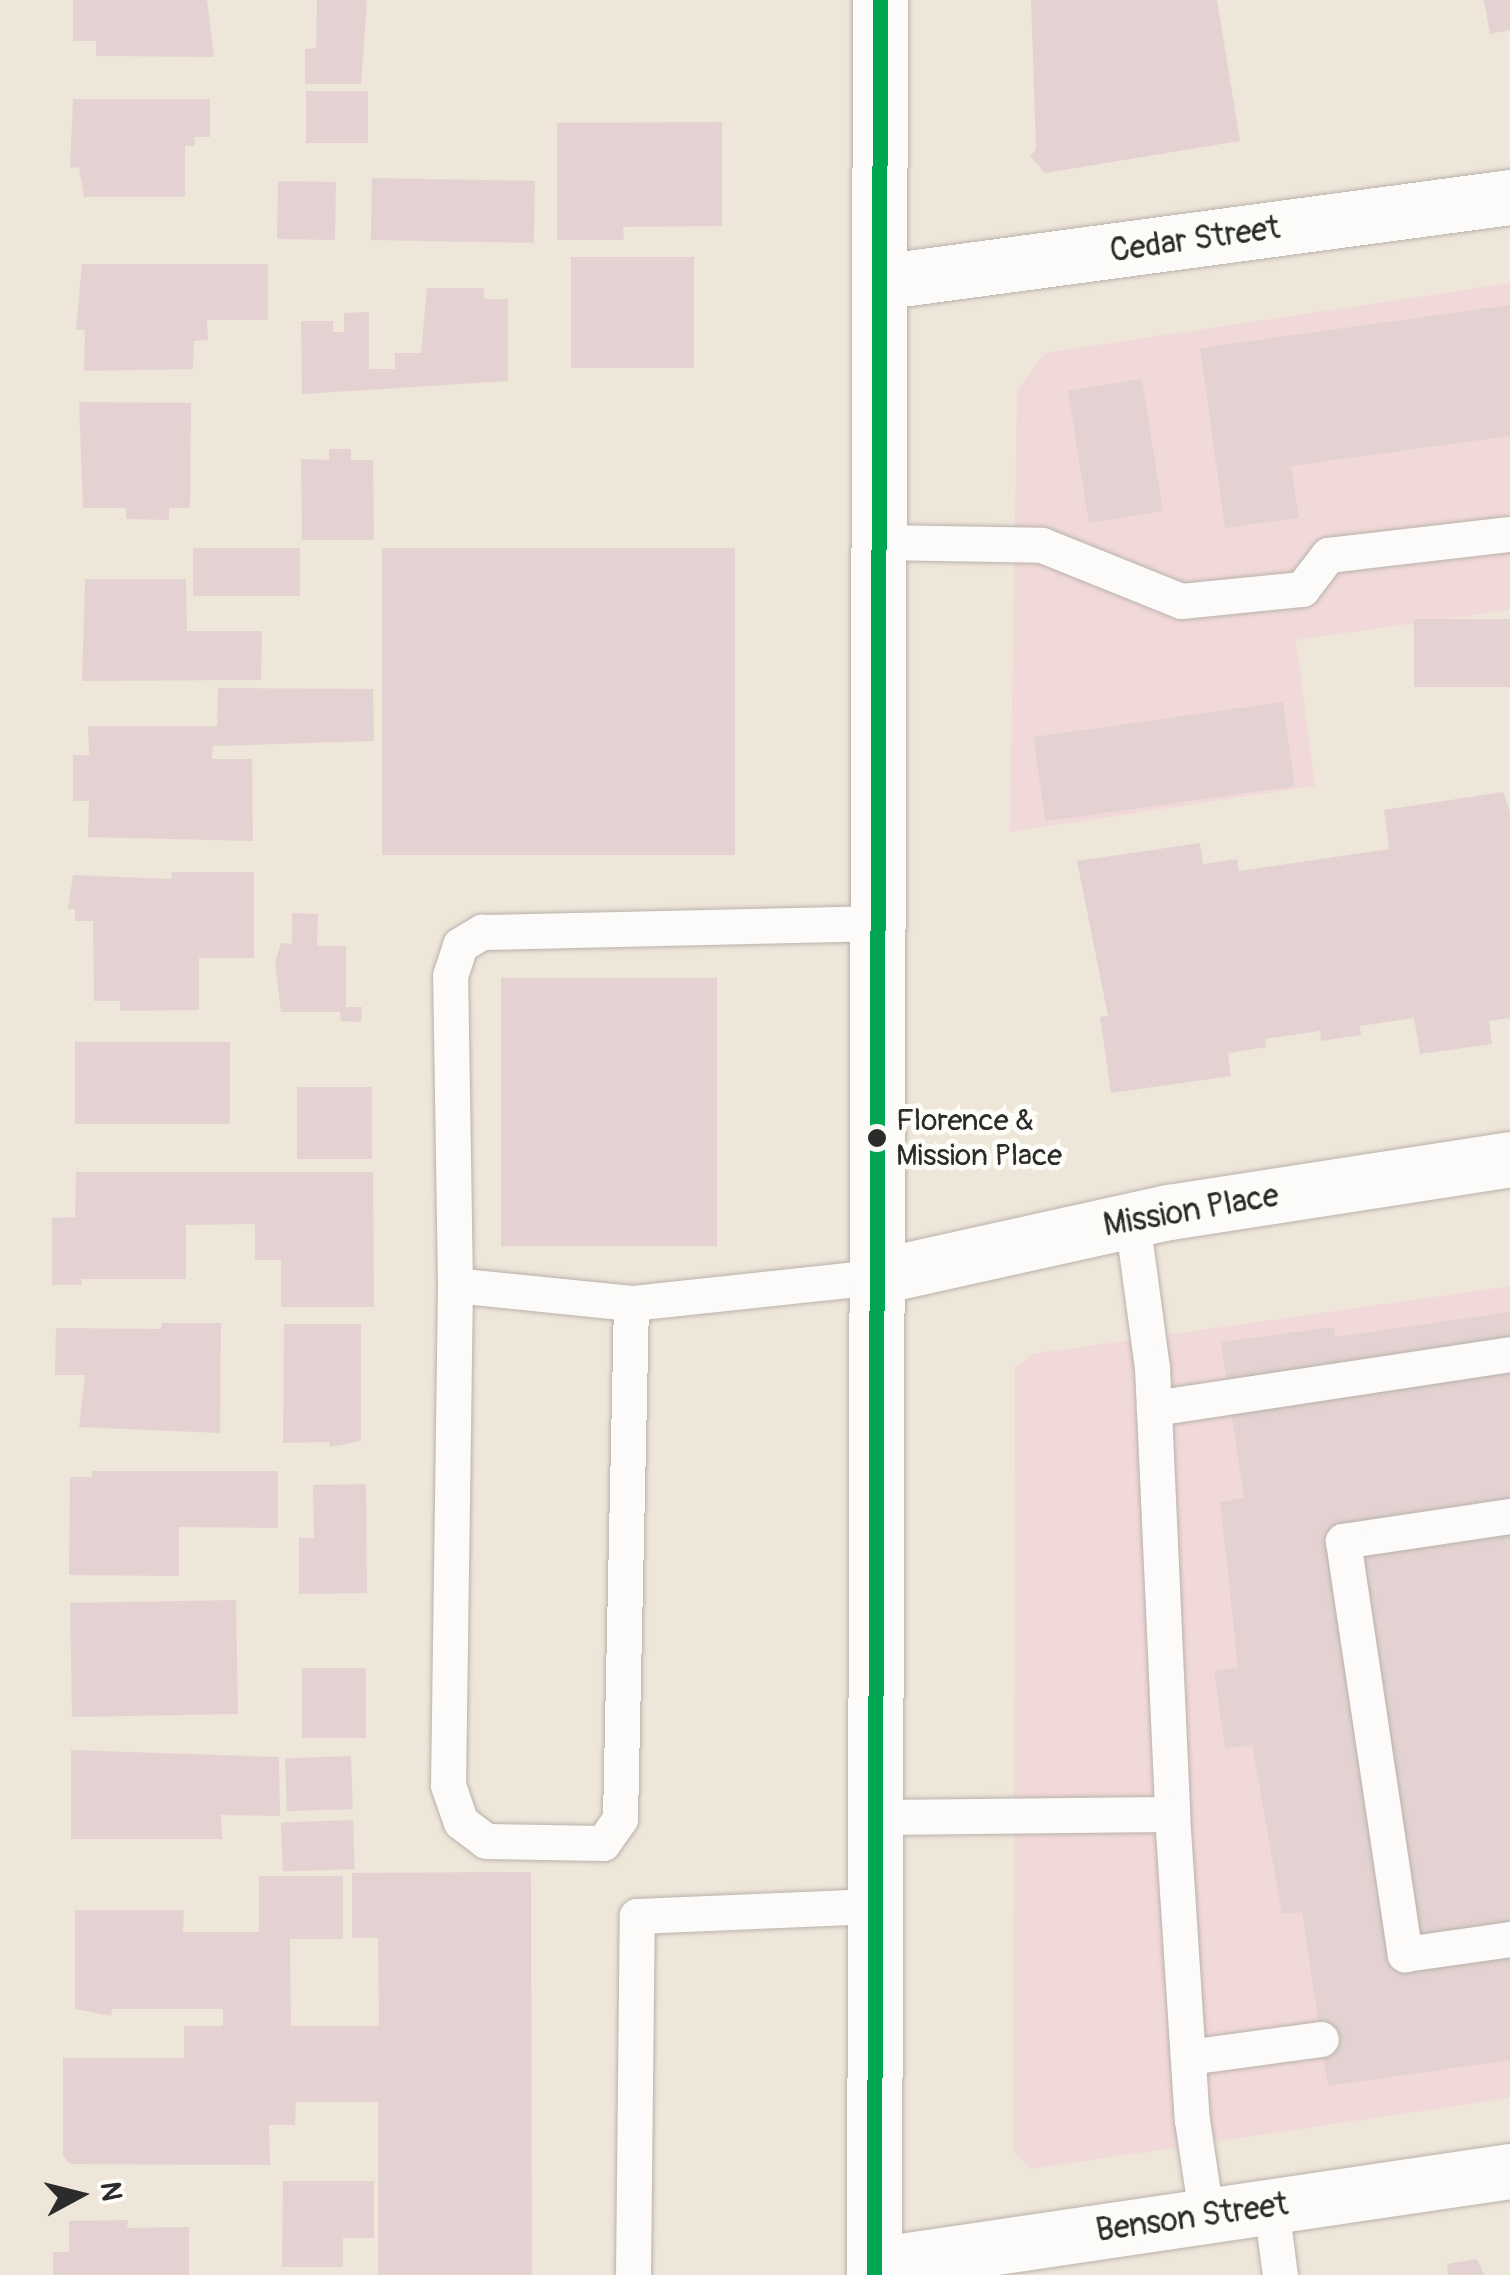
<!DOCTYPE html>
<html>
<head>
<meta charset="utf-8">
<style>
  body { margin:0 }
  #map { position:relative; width:1510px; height:2275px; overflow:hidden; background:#efe6da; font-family:Pangolin,sans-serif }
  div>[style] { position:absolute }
  .built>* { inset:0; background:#f2d9d9 }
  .building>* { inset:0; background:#e3d2d1; transform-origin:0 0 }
  .roads { filter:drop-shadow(0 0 2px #b8b2ab) drop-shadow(0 0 2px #b8b2ab) }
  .service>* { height:35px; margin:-17.5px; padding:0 17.5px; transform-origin:17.5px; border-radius:17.5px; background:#fdfbf9 }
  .minor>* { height:55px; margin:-27.5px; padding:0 27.5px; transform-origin:27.5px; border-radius:27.5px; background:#fdfbf9 }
  .primary>* { height:55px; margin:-27.5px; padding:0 27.5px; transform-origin:27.5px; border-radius:27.5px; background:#fdfbf9 }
  .bus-1>* { height:15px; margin:-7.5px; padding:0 7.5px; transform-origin:7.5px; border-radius:7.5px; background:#00a651 }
  .dots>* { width:28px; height:28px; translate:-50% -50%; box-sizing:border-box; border:5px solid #fdfcf7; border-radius:50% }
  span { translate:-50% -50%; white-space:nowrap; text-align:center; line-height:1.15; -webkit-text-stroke:10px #fdfcf7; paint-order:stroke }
  .bus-label { font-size:30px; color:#2b2b2b }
  .left { translate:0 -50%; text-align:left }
  .street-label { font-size:32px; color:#2b2b2b }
  .north { position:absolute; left:30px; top:2145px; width:100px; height:100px; -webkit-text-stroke:8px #fdfcf7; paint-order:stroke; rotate:83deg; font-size:28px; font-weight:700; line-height:40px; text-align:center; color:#2b2b2b }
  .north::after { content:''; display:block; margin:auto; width:35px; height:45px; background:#2b2b2b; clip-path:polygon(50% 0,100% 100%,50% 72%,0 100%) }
</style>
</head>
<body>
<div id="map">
  <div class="built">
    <div style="clip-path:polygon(1510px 283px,1510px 610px,1296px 640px,1315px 786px,1010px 832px,1017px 390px,1045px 353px)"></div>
    <div style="clip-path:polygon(1510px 1286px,1510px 2098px,1031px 2169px,1013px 2150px,1015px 1368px,1032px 1354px)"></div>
  </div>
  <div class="building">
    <div style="clip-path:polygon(73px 0,207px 0,214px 57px,96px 56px,96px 41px,73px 41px)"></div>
    <div style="clip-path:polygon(317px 0,367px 0,361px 84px,305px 84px,305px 49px,316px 48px)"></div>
    <div style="clip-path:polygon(1031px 0,1217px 0,1240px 141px,1045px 173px,1030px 156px,1036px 149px)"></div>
    <div style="clip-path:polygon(1484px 0,1510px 0,1510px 30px,1490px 34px)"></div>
    <div style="left:368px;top:91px;width:52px;height:62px;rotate:90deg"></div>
    <div style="clip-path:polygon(73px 99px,210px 99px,210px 137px,194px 137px,195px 146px,185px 146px,185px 197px,84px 197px,79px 167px,70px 168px)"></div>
    <div style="clip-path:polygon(722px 122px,722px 226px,623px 227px,624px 240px,557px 240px,557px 123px)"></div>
    <div style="left:372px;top:178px;width:163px;height:62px;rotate:1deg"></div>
    <div style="left:278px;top:181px;width:58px;height:58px;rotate:1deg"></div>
    <div style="left:571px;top:257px;width:123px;height:111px"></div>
    <div style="clip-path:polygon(82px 264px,268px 264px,268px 320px,207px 320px,208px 340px,194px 341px,193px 369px,84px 371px,85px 330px,76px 330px)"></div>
    <div style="clip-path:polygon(427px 288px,484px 288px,484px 299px,508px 299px,508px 381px,302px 394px,301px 321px,333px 321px,333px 332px,344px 332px,344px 313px,369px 312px,369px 369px,395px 369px,395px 353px,421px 353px)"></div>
    <div style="clip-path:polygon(1510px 305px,1510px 436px,1291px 466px,1299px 518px,1225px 528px,1200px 348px)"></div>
    <div style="left:1142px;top:379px;width:134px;height:75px;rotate:81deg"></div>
    <div style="clip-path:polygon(79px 402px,191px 403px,190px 508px,169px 508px,169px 520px,126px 519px,126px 508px,83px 508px)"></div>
    <div style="clip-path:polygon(329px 449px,351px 449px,351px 460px,373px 460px,374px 540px,302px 540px,301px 459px,329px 460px)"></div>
    <div style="left:300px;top:548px;width:48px;height:107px;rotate:90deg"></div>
    <div style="left:382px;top:548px;width:353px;height:307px"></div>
    <div style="clip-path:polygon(85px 579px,186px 579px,187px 631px,262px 631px,261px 680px,82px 681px)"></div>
    <div style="left:1510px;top:619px;width:68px;height:96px;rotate:90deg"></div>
    <div style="clip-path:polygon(218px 688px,373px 689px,374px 741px,213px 746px,212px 759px,252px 759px,253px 841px,88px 837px,89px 801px,73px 801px,73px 755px,89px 755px,88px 726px,217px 726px)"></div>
    <div style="left:1283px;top:702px;width:85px;height:252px;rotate:82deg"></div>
    <div style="clip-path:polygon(1503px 792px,1510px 812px,1510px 1018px,1489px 1021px,1492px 1044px,1420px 1054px,1414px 1018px,1360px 1026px,1361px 1035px,1321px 1041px,1320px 1031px,1265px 1039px,1266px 1047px,1228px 1053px,1231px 1076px,1111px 1093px,1100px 1017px,1108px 1016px,1077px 861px,1200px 843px,1203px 864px,1237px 859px,1239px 871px,1389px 849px,1384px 810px)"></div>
    <div style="clip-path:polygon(172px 872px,254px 872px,254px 958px,199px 958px,199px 1010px,120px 1011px,120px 1001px,94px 1001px,93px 921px,75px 921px,75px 909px,68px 909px,73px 875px,171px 879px)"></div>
    <div style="clip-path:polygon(292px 913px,318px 914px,317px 946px,346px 946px,346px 1007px,362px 1007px,361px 1022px,341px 1021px,340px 1012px,281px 1012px,275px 962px,281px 943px,292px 944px)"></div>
    <div style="left:717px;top:978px;width:268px;height:216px;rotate:90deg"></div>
    <div style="left:75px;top:1042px;width:155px;height:82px"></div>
    <div style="left:297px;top:1087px;width:75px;height:72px"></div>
    <div style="clip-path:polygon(76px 1172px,373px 1172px,374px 1307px,281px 1307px,281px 1260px,255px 1260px,255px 1224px,186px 1225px,186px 1279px,81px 1279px,82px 1285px,52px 1285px,52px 1218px,75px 1217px)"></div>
    <div style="clip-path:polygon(1510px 1312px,1510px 2060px,1328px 2086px,1302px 1912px,1282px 1914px,1252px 1745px,1225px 1749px,1214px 1671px,1238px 1667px,1220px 1502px,1244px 1498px,1221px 1342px,1334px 1327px,1335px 1337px)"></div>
    <div style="clip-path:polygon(162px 1323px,221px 1323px,220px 1433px,79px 1427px,85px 1375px,55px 1375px,56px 1328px,161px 1329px)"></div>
    <div style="clip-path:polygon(284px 1324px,361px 1324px,361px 1441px,330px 1447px,329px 1442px,283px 1443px)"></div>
    <div style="clip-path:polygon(92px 1471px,278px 1471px,278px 1528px,179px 1527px,179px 1576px,69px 1575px,70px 1477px,92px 1477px)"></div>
    <div style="clip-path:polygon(366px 1484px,367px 1593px,299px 1594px,299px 1538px,314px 1538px,313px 1485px)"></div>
    <div style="left:236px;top:1600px;width:114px;height:166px;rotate:89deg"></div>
    <div style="left:366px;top:1668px;width:70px;height:64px;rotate:90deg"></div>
    <div style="clip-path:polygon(71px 1750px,279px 1757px,280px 1816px,221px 1815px,222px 1839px,71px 1839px)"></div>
    <div style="left:351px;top:1756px;width:53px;height:66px;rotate:88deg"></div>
    <div style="left:353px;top:1820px;width:49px;height:72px;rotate:88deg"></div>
    <div style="clip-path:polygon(531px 1872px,532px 2275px,378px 2275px,378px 2102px,296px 2102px,295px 2125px,269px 2125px,270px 2165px,70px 2164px,63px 2156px,63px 2058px,184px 2058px,184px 2026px,223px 2026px,223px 2009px,112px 2009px,111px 2016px,75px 2009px,75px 1910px,184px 1910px,183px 1932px,259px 1932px,259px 1876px,343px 1876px,343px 1939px,290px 1939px,291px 2026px,379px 2026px,378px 1938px,352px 1938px,352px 1873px)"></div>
    <div style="clip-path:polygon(283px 2181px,374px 2181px,374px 2238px,343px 2238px,343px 2267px,282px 2267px)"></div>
    <div style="clip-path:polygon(128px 2220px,127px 2228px,189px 2227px,189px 2275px,53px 2275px,53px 2252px,69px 2252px,69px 2221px)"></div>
    <div style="clip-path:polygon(1477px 2259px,1484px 2275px,1448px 2275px,1447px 2264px)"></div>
  </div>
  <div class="roads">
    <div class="service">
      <div style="left:878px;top:542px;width:164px;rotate:1deg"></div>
      <div style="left:1042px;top:545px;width:150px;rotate:21.9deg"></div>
      <div style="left:1181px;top:601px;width:122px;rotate:-5.7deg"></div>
      <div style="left:1302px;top:589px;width:43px;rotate:-52.6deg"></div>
      <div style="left:1328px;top:555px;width:183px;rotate:-6.6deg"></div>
      <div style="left:1132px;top:1220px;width:148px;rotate:82.3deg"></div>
      <div style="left:1152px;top:1367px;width:447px;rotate:87.4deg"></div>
      <div style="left:1172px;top:1814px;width:307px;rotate:86.3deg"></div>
      <div style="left:1192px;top:2120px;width:95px;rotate:81.5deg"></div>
      <div style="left:875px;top:1277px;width:245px;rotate:173.9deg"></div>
      <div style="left:631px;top:1303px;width:177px;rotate:-174.2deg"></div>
      <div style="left:455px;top:1285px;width:309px;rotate:-90.9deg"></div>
      <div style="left:450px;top:976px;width:33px;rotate:-72deg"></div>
      <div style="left:460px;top:945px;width:26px;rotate:-31deg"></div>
      <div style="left:482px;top:932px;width:394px;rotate:-1.3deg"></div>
      <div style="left:455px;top:1285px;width:500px;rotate:90.8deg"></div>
      <div style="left:448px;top:1785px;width:39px;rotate:71deg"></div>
      <div style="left:461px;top:1822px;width:31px;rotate:37deg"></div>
      <div style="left:486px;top:1841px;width:117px;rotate:1deg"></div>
      <div style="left:603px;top:1843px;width:29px;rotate:-55deg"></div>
      <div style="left:620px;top:1819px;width:516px;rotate:-88.78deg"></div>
      <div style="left:1154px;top:1408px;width:360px;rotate:-8.6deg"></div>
      <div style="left:1510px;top:1516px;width:169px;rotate:171.5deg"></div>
      <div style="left:1343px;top:1541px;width:418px;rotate:81.5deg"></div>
      <div style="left:1405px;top:1954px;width:106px;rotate:-8.1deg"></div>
      <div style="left:875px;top:1817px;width:297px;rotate:-0.6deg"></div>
      <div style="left:1188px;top:2057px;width:134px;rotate:-7.7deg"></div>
      <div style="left:1271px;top:2207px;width:69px;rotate:82.5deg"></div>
      <div style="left:633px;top:2275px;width:359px;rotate:-89.4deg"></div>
      <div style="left:637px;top:1916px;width:237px;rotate:-2.4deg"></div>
    </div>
    <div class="minor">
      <div style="left:879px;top:282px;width:637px;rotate:-7.67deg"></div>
      <div style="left:875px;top:1277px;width:301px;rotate:-12.5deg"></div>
      <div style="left:1169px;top:1212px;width:345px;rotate:-8.8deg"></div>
      <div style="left:874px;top:2265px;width:643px;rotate:-8.41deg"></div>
    </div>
    <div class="primary">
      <div style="left:874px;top:2275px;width:2275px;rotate:-89.85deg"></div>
    </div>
  </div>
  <div class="bus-1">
    <div style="left:874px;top:2275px;width:2275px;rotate:-89.85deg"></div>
  </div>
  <div class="dots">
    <div style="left:877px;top:1138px;background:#2b2b2b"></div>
  </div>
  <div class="bus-label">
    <span class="left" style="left:896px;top:1138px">Florence &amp;<br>Mission Place</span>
  </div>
  <div class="street-label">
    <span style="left:1195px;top:240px;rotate:-8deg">Cedar Street</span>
    <span style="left:1191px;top:1211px;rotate:-10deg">Mission Place</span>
    <span style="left:1192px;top:2218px;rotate:-8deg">Benson Street</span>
  </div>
  <div class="north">N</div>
</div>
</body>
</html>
